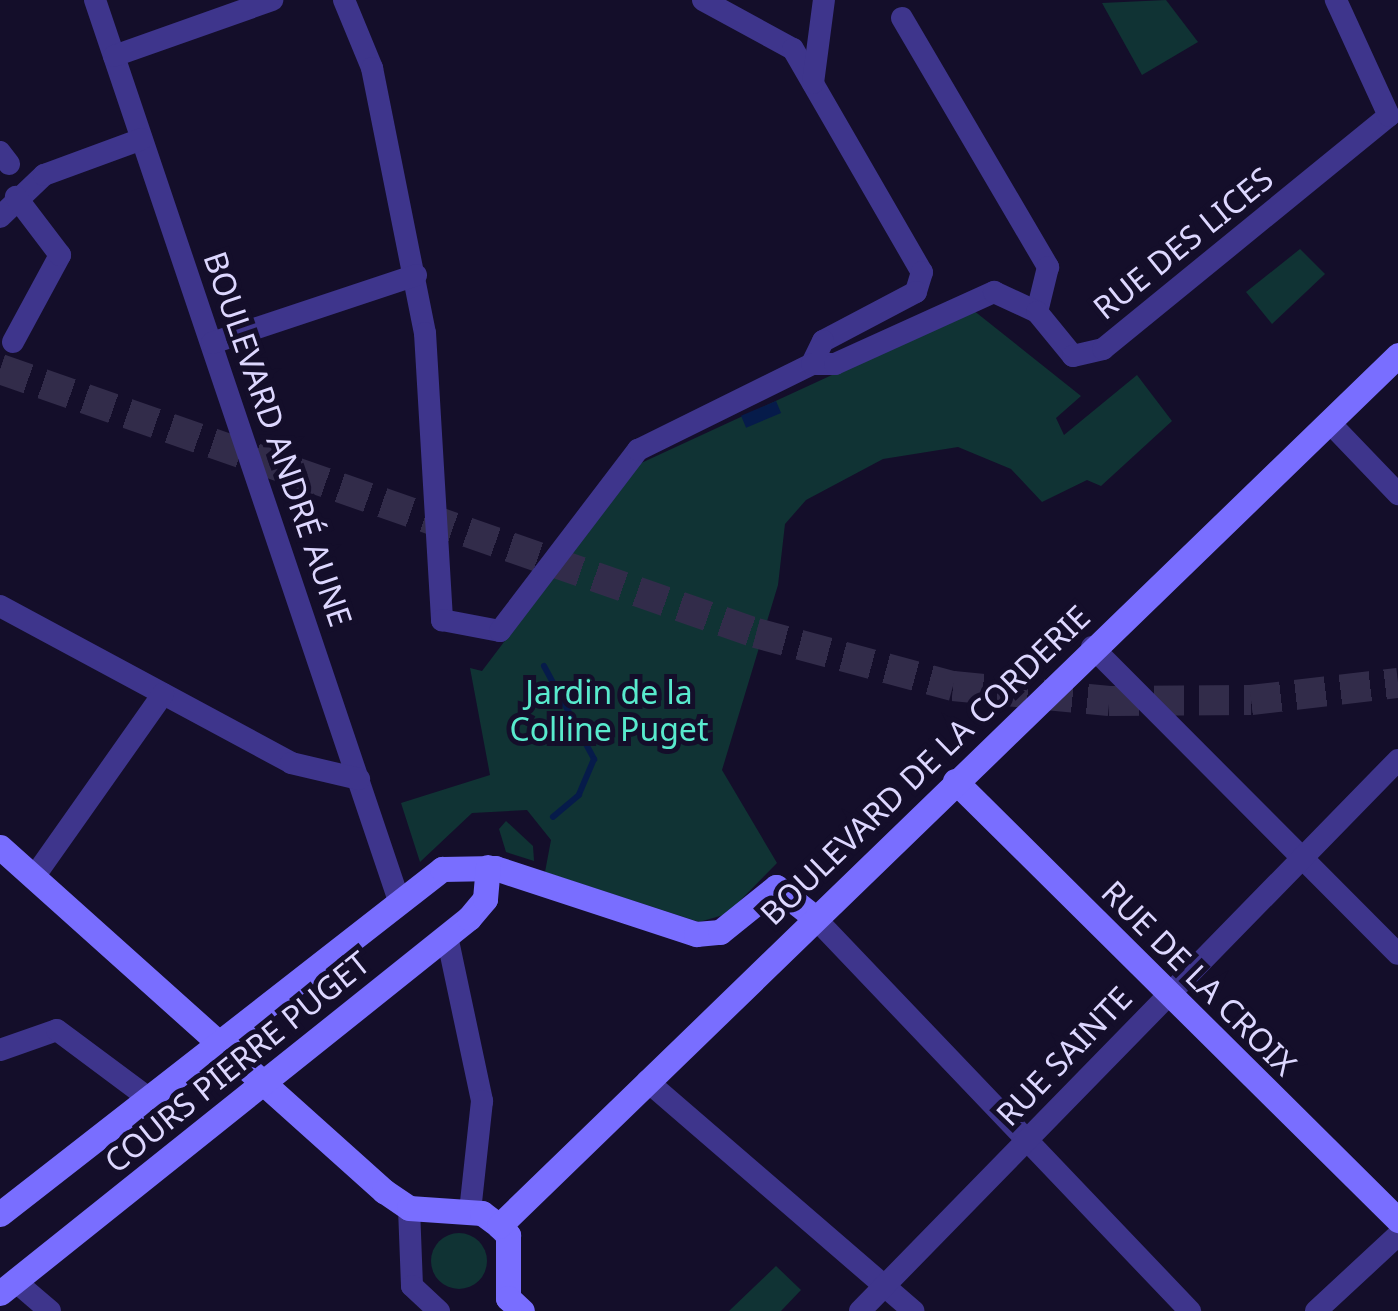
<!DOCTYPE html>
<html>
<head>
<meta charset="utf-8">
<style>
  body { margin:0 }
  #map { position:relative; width:1398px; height:1311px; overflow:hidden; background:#140e2a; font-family:"Noto Sans",sans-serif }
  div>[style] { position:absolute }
  .green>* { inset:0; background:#103334 }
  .round { border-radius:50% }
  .water>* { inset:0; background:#061b4a; transform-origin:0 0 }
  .stream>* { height:6px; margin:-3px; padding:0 3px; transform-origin:3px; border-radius:3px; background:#061b4a }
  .highway-tunnel>* { height:30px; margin-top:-15px; transform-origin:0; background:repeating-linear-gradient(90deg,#322c4a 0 30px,transparent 0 45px) }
  .street>* { height:22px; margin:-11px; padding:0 11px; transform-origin:11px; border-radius:11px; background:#3e358c }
  .secondary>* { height:25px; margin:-12.5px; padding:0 12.5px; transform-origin:12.5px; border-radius:12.5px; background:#796eff }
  span { translate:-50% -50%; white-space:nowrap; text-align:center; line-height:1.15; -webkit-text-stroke:10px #140e2a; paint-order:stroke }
  .street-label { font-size:32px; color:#ddd7ff }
  .park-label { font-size:32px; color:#58eacd }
</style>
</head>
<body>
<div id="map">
  <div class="green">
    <div style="clip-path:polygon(1166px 0,1198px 42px,1142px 75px,1102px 3px)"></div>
    <div style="clip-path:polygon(1300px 249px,1325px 274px,1272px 324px,1246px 292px)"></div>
    <div style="clip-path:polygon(973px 310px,1081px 396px,1056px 418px,1064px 435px,1137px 375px,1172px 421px,1101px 486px,1087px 480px,1042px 502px,1011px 469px,958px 447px,883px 459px,806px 500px,785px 524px,778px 585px,722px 770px,777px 863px,727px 914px,699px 922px,545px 872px,551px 840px,527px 810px,472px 813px,420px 862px,401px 803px,490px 775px,470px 668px,482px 671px,639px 464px)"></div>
    <div style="clip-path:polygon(506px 821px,533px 846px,534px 861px,506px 852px,499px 829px)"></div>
    <div class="round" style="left:431px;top:1233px;width:56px;height:56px"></div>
    <div style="clip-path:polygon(776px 1266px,801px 1290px,781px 1311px,729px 1311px)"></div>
  </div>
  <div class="water">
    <div style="left:776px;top:401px;width:13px;height:38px;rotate:67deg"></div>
  </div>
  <div class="stream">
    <div style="left:544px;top:666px;width:106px;rotate:61.7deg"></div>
    <div style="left:594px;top:759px;width:39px;rotate:113deg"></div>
    <div style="left:579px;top:795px;width:34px;rotate:140deg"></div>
  </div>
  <div class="highway-tunnel">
    <div style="left:0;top:369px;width:801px;rotate:19.25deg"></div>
    <div style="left:756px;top:633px;width:204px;rotate:15.1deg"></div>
    <div style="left:953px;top:686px;width:157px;rotate:5.5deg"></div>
    <div style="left:1109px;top:701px;width:142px;rotate:-0.4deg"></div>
    <div style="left:1251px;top:700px;width:148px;rotate:-6.6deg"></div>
  </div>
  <div class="street">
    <div style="left:95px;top:0;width:948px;rotate:71.35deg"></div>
    <div style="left:344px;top:0;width:74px;rotate:67.6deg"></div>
    <div style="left:372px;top:68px;width:270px;rotate:78.7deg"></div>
    <div style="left:425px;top:333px;width:288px;rotate:86.6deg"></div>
    <div style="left:442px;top:620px;width:59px;rotate:10.7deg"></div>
    <div style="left:500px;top:631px;width:228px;rotate:-52.7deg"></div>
    <div style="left:638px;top:450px;width:194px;rotate:-26.3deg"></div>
    <div style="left:703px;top:0;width:102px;rotate:28.6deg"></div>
    <div style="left:793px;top:49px;width:258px;rotate:60deg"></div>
    <div style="left:922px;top:272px;width:21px;rotate:107deg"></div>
    <div style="left:916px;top:292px;width:105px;rotate:152.2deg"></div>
    <div style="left:823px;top:341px;width:25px;rotate:116deg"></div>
    <div style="left:902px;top:18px;width:289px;rotate:59.6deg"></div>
    <div style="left:1048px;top:267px;width:46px;rotate:103.7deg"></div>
    <div style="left:114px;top:56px;width:168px;rotate:-19.5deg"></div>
    <div style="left:813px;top:83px;width:84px;rotate:-82.5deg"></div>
    <div style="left:0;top:152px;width:15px;rotate:53deg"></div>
    <div style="left:0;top:217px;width:61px;rotate:-43.7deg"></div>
    <div style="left:44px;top:175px;width:104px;rotate:-20.2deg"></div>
    <div style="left:13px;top:342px;width:99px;rotate:-61.6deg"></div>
    <div style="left:60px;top:255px;width:73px;rotate:-127.2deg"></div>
    <div style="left:212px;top:343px;width:215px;rotate:-18.4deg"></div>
    <div style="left:812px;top:364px;width:23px"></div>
    <div style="left:835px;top:364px;width:175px;rotate:-24.4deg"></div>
    <div style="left:994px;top:292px;width:47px;rotate:24.9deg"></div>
    <div style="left:1037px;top:312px;width:57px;rotate:50.7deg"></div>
    <div style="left:1073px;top:356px;width:31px;rotate:-13deg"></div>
    <div style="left:1103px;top:349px;width:369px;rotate:-39.2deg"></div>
    <div style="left:1389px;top:116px;width:128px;rotate:-114.6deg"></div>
    <div style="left:1329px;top:422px;width:100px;rotate:46.2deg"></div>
    <div style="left:0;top:606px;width:331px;rotate:28.3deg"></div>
    <div style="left:291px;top:763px;width:70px;rotate:13.2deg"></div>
    <div style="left:1092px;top:647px;width:433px;rotate:45.1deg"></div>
    <div style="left:34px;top:877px;width:224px;rotate:-54.8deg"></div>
    <div style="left:814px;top:917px;width:545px;rotate:46.34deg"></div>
    <div style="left:447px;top:936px;width:169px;rotate:78deg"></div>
    <div style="left:482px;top:1101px;width:111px;rotate:96.2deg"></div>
    <div style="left:0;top:1050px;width:60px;rotate:-19.3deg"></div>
    <div style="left:57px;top:1030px;width:112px;rotate:36.7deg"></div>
    <div style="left:647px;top:1081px;width:352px;rotate:40.8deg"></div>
    <div style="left:409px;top:1208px;width:78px;rotate:87.8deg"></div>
    <div style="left:412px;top:1286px;width:37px;rotate:43deg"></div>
    <div style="left:15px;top:1281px;width:46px;rotate:40.6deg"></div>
    <div style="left:860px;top:1311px;width:770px;rotate:-45.68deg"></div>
    <div style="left:1316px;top:1311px;width:112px;rotate:-42.8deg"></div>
  </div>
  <div class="secondary">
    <div style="left:955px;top:781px;width:624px;rotate:44.74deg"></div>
    <div style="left:0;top:847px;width:516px;rotate:41.86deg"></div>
    <div style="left:384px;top:1191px;width:30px;rotate:34deg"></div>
    <div style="left:409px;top:1208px;width:73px;rotate:3.9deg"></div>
    <div style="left:482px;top:1213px;width:21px;rotate:37deg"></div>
    <div style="left:499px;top:1226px;width:13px;rotate:45deg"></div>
    <div style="left:508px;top:1235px;width:63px;rotate:90deg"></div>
    <div style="left:508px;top:1298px;width:19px;rotate:43deg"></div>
    <div style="left:0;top:1214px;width:561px;rotate:-37.97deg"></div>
    <div style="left:442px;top:869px;width:53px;rotate:-1.1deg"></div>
    <div style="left:495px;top:868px;width:212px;rotate:18.2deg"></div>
    <div style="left:696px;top:934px;width:24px;rotate:-5deg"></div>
    <div style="left:720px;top:932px;width:72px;rotate:-38.8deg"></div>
    <div style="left:776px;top:887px;width:48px;rotate:38.3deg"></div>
    <div style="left:499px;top:1226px;width:1252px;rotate:-44.09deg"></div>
    <div style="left:0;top:1293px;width:600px;rotate:-38.64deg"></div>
    <div style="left:469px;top:918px;width:25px;rotate:-50deg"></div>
    <div style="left:485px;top:899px;width:32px;rotate:-85deg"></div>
  </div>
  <div class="street-label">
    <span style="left:1183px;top:243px;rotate:-39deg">RUE DES LICES</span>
    <span style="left:278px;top:439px;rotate:71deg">BOULEVARD ANDRÉ AUNE</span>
    <span style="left:925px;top:765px;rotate:-44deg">BOULEVARD DE LA CORDERIE</span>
    <span style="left:1199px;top:978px;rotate:45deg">RUE DE LA CROIX</span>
    <span style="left:1064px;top:1056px;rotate:-46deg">RUE SAINTE</span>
    <span style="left:237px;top:1062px;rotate:-39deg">COURS PIERRE PUGET</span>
  </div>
  <div class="park-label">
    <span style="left:609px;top:711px">Jardin de la<br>Colline Puget</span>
  </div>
</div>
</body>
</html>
